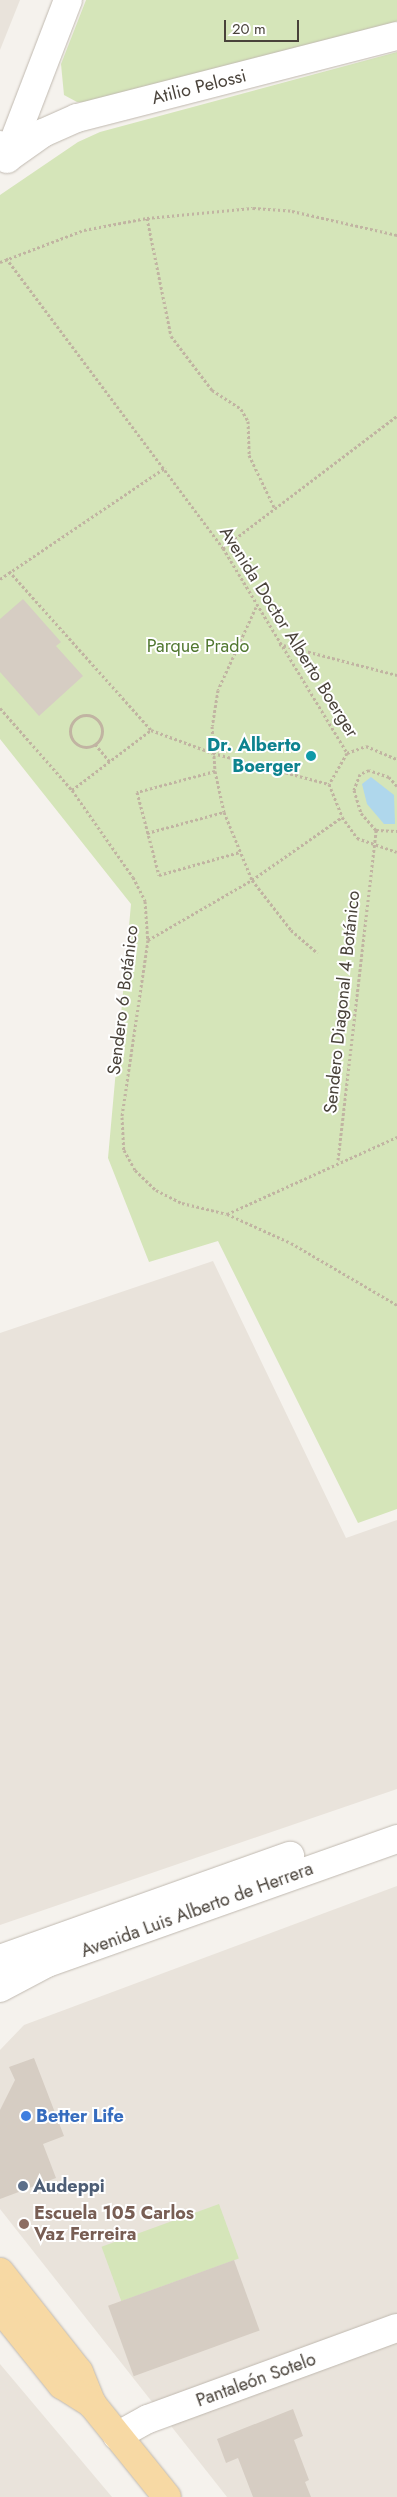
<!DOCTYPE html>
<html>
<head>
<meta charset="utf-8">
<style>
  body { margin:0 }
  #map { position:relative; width:397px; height:2497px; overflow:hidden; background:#f5f2ed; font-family:Jost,sans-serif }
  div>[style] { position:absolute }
  .residential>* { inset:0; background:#e9e3db }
  .green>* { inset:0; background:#d5e5b9; transform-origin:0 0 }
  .water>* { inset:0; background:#afd7ec }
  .building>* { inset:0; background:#d6cdc3; transform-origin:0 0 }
  .path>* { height:3px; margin-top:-1.5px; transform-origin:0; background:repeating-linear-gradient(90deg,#c1b4a2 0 2.5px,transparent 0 5px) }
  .path>.ring { margin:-1.5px; padding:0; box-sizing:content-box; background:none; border:3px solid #c1b4a2; border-radius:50% }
  .roads { filter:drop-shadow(0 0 1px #c0b9b0) drop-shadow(0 0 1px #c0b9b0) }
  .minor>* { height:28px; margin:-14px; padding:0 14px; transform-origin:14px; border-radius:14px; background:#fff }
  .major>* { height:28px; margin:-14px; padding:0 14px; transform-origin:14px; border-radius:14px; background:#f7d9a4 }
  .dots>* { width:14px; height:14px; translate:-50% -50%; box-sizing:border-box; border:2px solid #fff; border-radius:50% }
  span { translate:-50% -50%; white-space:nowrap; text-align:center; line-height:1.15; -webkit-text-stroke:4px #fff; paint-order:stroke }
  .street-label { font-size:18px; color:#49423a }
  .park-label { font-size:18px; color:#517831 }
  .culture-label { font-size:18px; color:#0d838f; font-weight:700 }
  .right { translate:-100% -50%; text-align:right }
  .shop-label { font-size:18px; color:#366cbe; font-weight:700 }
  .left { translate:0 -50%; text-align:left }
  .service-label { font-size:18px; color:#4e5e75; font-weight:700 }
  .education-label { font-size:18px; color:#785e54; font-weight:700 }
  .scale { position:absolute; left:224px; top:20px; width:75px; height:22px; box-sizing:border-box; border:2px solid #49423a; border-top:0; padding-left:6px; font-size:15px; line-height:18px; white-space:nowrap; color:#49423a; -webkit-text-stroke:4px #fff; paint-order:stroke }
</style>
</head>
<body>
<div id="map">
  <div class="residential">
    <div style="clip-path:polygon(0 0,20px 0,0 50px)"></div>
    <div style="clip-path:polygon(213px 1261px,346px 1538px,397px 1520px,397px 1789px,0 1925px,0 1333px)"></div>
    <div style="clip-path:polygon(397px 1886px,397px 2497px,227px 2497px,0 2209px,0 2050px,24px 2025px)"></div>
    <div style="clip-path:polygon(0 2364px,112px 2497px,0 2497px)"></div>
  </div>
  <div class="green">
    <div style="clip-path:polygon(86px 0,397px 0,397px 26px,96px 102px,77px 102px,64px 95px,61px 64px)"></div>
    <div style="clip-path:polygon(397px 52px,397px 1509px,358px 1523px,218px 1241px,149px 1262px,108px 1158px,131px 904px,0 739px,0 195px,78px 142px,100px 132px)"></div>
    <div style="left:219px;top:2204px;width:58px;height:125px;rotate:70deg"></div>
  </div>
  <div class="water">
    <div style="clip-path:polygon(371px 777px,394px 795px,395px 824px,384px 824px,367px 804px,362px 784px)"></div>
  </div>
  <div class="building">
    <div style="clip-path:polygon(23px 599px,61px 642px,56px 646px,83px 676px,39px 716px,0 672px,0 619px)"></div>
    <div style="clip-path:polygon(34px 2058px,64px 2136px,43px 2144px,56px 2178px,0 2199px,0 2110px,15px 2080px,9px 2067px)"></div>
    <div style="left:234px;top:2260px;width:75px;height:134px;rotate:70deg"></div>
    <div style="clip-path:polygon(293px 2409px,303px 2436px,294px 2440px,309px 2480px,305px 2482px,311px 2497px,253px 2497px,238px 2458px,226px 2463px,217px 2439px)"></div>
  </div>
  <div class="path">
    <div style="left:147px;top:218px;width:120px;rotate:78.5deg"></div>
    <div style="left:171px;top:336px;width:68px;rotate:52.8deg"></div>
    <div style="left:212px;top:390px;width:35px;rotate:33deg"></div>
    <div style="left:241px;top:409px;width:14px;rotate:60deg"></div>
    <div style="left:248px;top:421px;width:34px;rotate:88deg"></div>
    <div style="left:249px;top:455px;width:60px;rotate:64.3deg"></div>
    <div style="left:6px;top:258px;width:362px;rotate:53.2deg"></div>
    <div style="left:223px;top:548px;width:240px;rotate:58.8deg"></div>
    <div style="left:347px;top:753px;width:36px;rotate:120deg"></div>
    <div style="left:329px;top:784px;width:35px;rotate:68deg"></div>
    <div style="left:0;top:262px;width:90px;rotate:-20.9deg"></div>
    <div style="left:84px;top:230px;width:64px;rotate:-10.8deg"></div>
    <div style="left:147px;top:218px;width:106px;rotate:-5.4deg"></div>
    <div style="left:253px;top:208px;width:39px;rotate:4deg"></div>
    <div style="left:292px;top:211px;width:108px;rotate:12.9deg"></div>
    <div style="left:223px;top:548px;width:218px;rotate:-37.2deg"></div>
    <div style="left:9px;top:571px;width:213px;rotate:48.2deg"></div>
    <div style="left:0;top:579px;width:200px;rotate:-34deg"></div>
    <div style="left:256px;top:607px;width:91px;rotate:114.6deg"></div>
    <div style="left:218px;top:690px;width:36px;rotate:99deg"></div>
    <div style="left:212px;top:726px;width:45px;rotate:86.2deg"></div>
    <div style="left:215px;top:771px;width:42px;rotate:77.6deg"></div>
    <div style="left:224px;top:812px;width:74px;rotate:67.6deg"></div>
    <div style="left:252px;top:880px;width:63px;rotate:52deg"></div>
    <div style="left:291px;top:930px;width:35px;rotate:41deg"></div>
    <div style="left:279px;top:644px;width:122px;rotate:14.7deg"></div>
    <div style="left:0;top:708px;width:109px;rotate:48.7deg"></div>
    <div style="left:72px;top:790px;width:106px;rotate:55deg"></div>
    <div style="left:133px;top:877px;width:27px;rotate:63deg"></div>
    <div style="left:145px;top:901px;width:39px;rotate:86deg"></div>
    <div style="left:148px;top:940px;width:179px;rotate:98.4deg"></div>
    <div style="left:122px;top:1117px;width:33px;rotate:87deg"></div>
    <div style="left:124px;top:1150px;width:23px;rotate:61deg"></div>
    <div style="left:135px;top:1170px;width:29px;rotate:44deg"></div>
    <div style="left:156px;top:1190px;width:29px;rotate:27deg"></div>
    <div style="left:182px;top:1203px;width:46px;rotate:13.7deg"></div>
    <div style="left:227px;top:1214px;width:187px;rotate:-24.4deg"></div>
    <div class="ring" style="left:70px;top:715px;width:29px;height:29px"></div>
    <div style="left:95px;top:744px;width:23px;rotate:50deg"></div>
    <div style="left:347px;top:753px;width:20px;rotate:-20deg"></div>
    <div style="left:366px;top:746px;width:34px;rotate:23deg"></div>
    <div style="left:215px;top:771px;width:81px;rotate:164.9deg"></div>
    <div style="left:137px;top:792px;width:86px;rotate:75.2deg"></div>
    <div style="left:159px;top:875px;width:84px;rotate:-15.9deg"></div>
    <div style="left:397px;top:786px;width:12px;rotate:-132deg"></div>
    <div style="left:389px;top:777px;width:21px;rotate:-161deg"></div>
    <div style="left:369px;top:770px;width:10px;rotate:156deg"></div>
    <div style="left:360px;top:774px;width:17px;rotate:111deg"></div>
    <div style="left:354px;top:790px;width:24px;rotate:73deg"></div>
    <div style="left:361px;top:813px;width:23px;rotate:49deg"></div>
    <div style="left:376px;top:830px;width:21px;rotate:3deg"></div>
    <div style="left:72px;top:790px;width:99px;rotate:-37.2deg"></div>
    <div style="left:151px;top:730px;width:66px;rotate:20.4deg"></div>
    <div style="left:213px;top:753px;width:120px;rotate:15deg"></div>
    <div style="left:147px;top:833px;width:80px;rotate:-15.3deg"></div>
    <div style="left:148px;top:940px;width:120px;rotate:-30deg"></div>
    <div style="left:252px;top:880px;width:110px;rotate:-35deg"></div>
    <div style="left:342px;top:817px;width:26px;rotate:54deg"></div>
    <div style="left:357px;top:838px;width:42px;rotate:19.3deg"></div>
    <div style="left:338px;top:1160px;width:332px;rotate:-83.4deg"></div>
    <div style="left:227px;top:1214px;width:70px;rotate:24.4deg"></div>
    <div style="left:291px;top:1243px;width:123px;rotate:30.3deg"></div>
  </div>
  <div class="roads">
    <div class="minor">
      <div style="left:0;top:145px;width:15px;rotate:53deg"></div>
      <div style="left:9px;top:157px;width:42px;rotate:-35.2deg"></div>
      <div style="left:43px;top:133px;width:37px;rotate:-24deg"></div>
      <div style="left:77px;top:118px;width:330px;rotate:-14.4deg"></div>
      <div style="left:7px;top:159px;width:170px;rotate:-69deg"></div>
      <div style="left:0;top:1959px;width:308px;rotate:-19.6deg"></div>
      <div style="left:0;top:1988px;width:53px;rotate:-28deg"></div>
      <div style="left:47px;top:1963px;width:371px;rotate:-19.5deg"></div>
      <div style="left:117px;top:2436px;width:35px;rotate:-29deg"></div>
      <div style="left:148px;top:2419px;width:265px;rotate:-20.1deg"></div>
    </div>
    <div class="major">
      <div style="left:0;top:2272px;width:127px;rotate:51.7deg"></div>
      <div style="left:79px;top:2372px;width:35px;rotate:68deg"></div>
      <div style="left:92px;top:2404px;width:119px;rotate:51.1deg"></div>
      <div style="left:0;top:2308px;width:99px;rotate:51.2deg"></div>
      <div style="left:62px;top:2385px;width:36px;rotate:32deg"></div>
    </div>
  </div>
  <div class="dots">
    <div style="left:311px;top:756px;background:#0f9aa8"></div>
    <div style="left:26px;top:2116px;background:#3f7fe0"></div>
    <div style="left:23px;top:2186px;background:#5c6f8a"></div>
    <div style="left:24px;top:2224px;background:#8d6e63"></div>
  </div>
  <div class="street-label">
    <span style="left:199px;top:87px;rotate:-14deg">Atilio Pelossi</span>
    <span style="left:289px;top:632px;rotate:58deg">Avenida Doctor Alberto Boerger</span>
    <span style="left:123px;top:1000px;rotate:-83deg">Sendero 6 Botánico</span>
    <span style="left:342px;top:1002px;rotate:-84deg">Sendero Diagonal 4 Botánico</span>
    <span style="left:197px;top:1910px;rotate:-20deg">Avenida Luis Alberto de Herrera</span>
    <span style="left:256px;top:2380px;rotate:-20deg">Pantaleón Sotelo</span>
  </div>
  <div class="park-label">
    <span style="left:198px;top:646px">Parque Prado</span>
  </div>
  <div class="culture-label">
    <span class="right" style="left:301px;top:756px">Dr. Alberto<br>Boerger</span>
  </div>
  <div class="shop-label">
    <span class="left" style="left:36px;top:2116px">Better Life</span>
  </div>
  <div class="service-label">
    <span class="left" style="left:33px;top:2186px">Audeppi</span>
  </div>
  <div class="education-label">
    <span class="left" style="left:34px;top:2224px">Escuela 105 Carlos<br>Vaz Ferreira</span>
  </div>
  <div class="scale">20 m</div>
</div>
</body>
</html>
